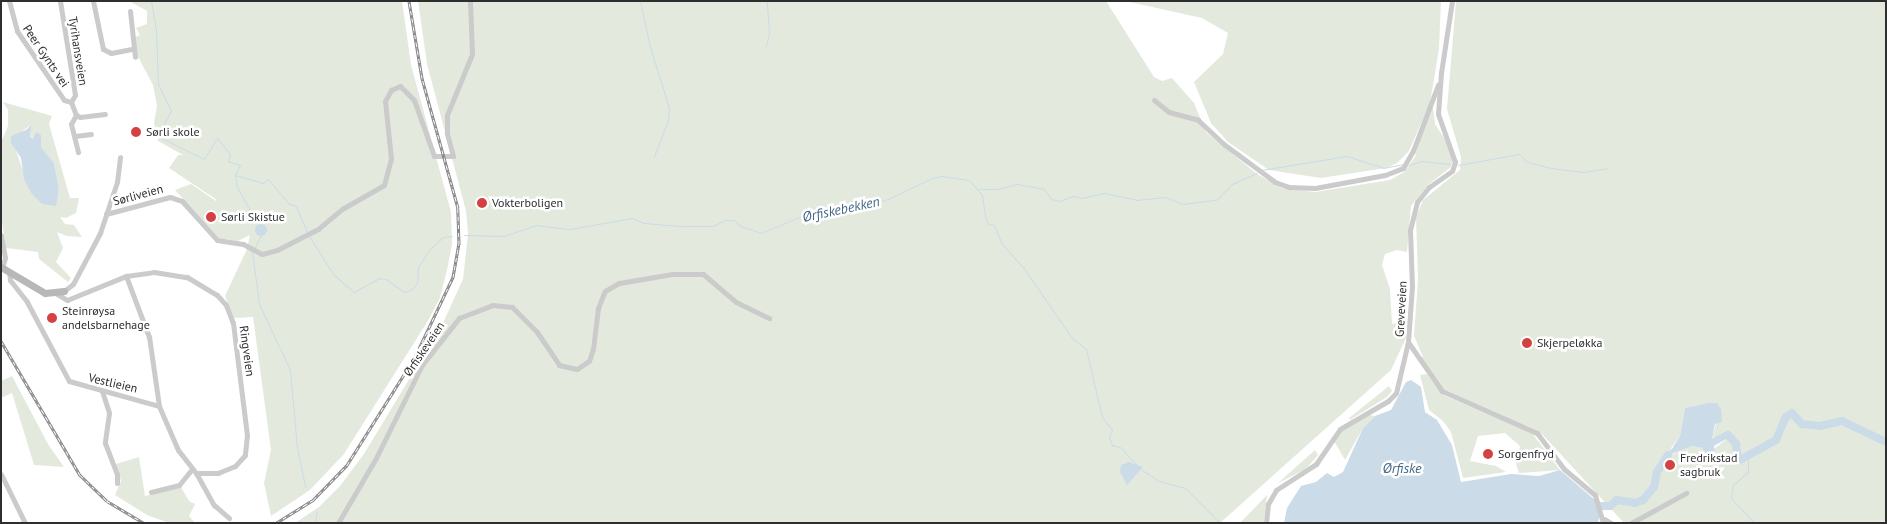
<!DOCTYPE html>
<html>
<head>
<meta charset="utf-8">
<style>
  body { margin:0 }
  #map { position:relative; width:1887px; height:524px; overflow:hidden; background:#fff; font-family:"PT Sans",sans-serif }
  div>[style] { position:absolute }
  .green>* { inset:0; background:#e3eadd }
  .water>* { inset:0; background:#cbdbe8 }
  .round { border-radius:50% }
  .stream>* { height:1px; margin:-0.5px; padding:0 0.5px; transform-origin:0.5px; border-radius:0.5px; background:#cbdbe8 }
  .river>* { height:8px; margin:-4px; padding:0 4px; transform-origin:4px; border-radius:4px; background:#cbdbe8 }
  .street>* { height:5px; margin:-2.5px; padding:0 2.5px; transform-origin:2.5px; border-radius:2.5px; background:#cbcbcb }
  .secondary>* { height:7px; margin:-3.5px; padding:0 3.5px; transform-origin:3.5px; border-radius:3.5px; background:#b8b8b8 }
  .rail>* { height:3px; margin-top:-1.5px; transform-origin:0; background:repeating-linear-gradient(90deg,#fff 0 4px,#838383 0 8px); box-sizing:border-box; border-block:1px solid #838383 }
  .dots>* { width:14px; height:14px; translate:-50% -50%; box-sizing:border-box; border:2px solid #fff; border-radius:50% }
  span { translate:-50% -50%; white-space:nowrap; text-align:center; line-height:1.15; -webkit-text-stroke:5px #fff; paint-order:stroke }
  .street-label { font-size:12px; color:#2e2e2e }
  .poi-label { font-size:12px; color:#2e2e2e }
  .left { translate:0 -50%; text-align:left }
  .water-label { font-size:14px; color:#446888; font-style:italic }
  .frame { position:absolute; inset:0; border:2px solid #2e2e2e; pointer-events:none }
</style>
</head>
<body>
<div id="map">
  <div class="green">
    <div style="clip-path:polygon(129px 1px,402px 1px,411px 65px,451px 212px,452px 244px,447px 270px,440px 298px,429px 319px,344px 454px,310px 490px,271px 516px,264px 483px,271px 450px,253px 317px,234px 318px,225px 296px,247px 249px,250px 235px,238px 241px,218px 238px,175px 190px,191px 184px,216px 201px,223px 187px,217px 200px,169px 168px,178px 155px,183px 155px,158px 141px,154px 123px,157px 106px,153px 85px,136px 53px,135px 37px,140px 35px,136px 28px,147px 24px,147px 11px)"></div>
    <div style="clip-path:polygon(418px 1px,1106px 1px,1154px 77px,1162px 81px,1172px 78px,1194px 103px,1206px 132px,1257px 174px,1282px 188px,1315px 192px,1390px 180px,1404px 172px,1415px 157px,1432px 98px,1435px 124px,1452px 150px,1453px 160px,1451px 167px,1429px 184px,1411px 206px,1407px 252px,1397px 250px,1385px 254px,1382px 265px,1390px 289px,1392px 324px,1400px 322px,1402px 313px,1406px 319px,1406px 338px,1391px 370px,1220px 523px,295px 523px,319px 507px,340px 486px,364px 454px,443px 323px,463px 279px,468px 234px,466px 211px,427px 64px)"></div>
    <div style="clip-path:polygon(1125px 1px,1441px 1px,1439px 49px,1430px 103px,1409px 151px,1397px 163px,1386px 168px,1321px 178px,1269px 170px,1228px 142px,1211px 123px,1194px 82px,1223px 54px,1228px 33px,1202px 18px)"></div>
    <div style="clip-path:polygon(evenodd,1456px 1px,1886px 1px,1886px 523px,1624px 523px,1542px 434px,1443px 389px,1420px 357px,1423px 357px,1414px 336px,1418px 280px,1416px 217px,1423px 200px,1460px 170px,1461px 157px,1447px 109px,1456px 1px,1707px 403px,1716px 423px,1712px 439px,1728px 438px,1706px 455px,1702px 448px,1692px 446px,1684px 447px,1673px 454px,1671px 448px,1680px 436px,1685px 408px,1707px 403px)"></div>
    <div style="clip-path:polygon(evenodd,3px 102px,52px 116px,49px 124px,70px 198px,79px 198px,76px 213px,66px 218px,60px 217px,65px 224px,74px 225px,82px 237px,67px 236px,57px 232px,63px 248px,56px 262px,71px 278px,68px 282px,39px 259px,38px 252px,6px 248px,1px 216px,1px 142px,8px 126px,8px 110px,3px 102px,32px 124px,30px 135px,33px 139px,36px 133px,41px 147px,54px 163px,59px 192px,51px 204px,42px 202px,31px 193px,14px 145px,16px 136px,32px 124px)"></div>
    <div style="clip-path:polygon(1427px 374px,1443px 395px,1532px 433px,1560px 470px,1519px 473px,1516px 464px,1520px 446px,1505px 433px,1478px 436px,1470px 461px,1496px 466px,1506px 472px,1463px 478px,1451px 432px,1443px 421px,1429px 410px,1420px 375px)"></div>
    <div style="clip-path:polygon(12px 376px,48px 444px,64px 467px,34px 465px,12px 393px,1px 398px,1px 381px)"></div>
    <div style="clip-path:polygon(1389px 386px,1392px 391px,1387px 397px,1350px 420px,1349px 418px)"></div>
    <div style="clip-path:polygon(1369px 415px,1375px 416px,1363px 428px,1345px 460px,1334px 441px,1341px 432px)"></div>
    <div style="clip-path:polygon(1315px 450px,1318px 455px,1306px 469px,1278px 483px)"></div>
    <div style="clip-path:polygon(139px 457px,145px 496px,181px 487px,189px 501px,195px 504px,189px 516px,195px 523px,169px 523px,147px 515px,115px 495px,121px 481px,116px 464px)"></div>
    <div style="clip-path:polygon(1267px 495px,1264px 523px,1240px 523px)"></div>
  </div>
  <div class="water">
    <div style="clip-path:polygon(32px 124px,30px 136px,33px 139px,36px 132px,41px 135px,41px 147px,54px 163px,59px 190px,56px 206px,42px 204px,31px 193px,24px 179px,21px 158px,11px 143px,11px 136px,26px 130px)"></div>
    <div class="round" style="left:255px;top:224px;width:12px;height:12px"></div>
    <div style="clip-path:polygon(1411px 380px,1421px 387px,1425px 412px,1437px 420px,1452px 445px,1461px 482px,1511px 474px,1539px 476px,1560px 470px,1595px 500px,1600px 514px,1598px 523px,1284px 523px,1287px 508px,1301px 486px,1316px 482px,1327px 473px,1334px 477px,1343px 472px,1363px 428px,1375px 416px,1391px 410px,1406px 382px)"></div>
    <div style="clip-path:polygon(1707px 403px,1717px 403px,1721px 409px,1722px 422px,1715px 424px,1712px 439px,1725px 432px,1728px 433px,1728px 438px,1714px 446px,1715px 454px,1706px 456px,1702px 448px,1692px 446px,1668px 455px,1680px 436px,1685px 408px)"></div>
    <div style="clip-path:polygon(1129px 462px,1143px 467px,1127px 485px,1120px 472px,1121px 465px)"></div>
  </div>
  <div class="stream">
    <div style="left:143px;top:1px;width:4px"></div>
    <div style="left:151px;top:1px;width:29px;rotate:80deg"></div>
    <div style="left:156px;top:30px;width:54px;rotate:87.9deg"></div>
    <div style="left:158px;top:84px;width:30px;rotate:64deg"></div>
    <div style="left:171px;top:111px;width:29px;rotate:119deg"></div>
    <div style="left:157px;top:136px;width:52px;rotate:26.1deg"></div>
    <div style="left:204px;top:159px;width:25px;rotate:-58deg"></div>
    <div style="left:217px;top:138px;width:21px;rotate:51deg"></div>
    <div style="left:230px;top:154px;width:7px;rotate:106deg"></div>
    <div style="left:228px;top:161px;width:13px;rotate:18deg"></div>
    <div style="left:240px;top:165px;width:11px;rotate:117deg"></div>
    <div style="left:235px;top:175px;width:29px;rotate:16deg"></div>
    <div style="left:263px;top:183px;width:6px;rotate:-39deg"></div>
    <div style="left:268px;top:179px;width:33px;rotate:50deg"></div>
    <div style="left:289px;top:204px;width:7px;rotate:16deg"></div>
    <div style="left:296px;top:206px;width:28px;rotate:67deg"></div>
    <div style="left:640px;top:1px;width:47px;rotate:77.7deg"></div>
    <div style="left:650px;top:47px;width:64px;rotate:72.7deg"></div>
    <div style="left:669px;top:108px;width:12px;rotate:95deg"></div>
    <div style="left:668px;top:120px;width:40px;rotate:111deg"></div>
    <div style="left:766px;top:46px;width:13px;rotate:-77deg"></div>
    <div style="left:769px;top:33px;width:32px;rotate:-94deg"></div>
    <div style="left:1409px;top:165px;width:13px;rotate:-18deg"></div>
    <div style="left:1421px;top:161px;width:29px;rotate:6deg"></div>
    <div style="left:1458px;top:165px;width:62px;rotate:-10.2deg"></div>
    <div style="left:1519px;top:154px;width:11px;rotate:45deg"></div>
    <div style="left:1527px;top:162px;width:25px;rotate:14deg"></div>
    <div style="left:1551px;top:168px;width:32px;rotate:7deg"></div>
    <div style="left:1583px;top:172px;width:24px;rotate:-9deg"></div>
    <div style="left:1261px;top:170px;width:87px;rotate:-9.2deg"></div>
    <div style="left:1347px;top:156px;width:38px;rotate:18deg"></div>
    <div style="left:1383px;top:168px;width:20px;rotate:-11deg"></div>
    <div style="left:235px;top:175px;width:12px;rotate:81deg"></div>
    <div style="left:237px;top:187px;width:41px;rotate:60.9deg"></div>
    <div style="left:979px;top:189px;width:19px"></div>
    <div style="left:998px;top:189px;width:20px;rotate:-15deg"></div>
    <div style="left:1017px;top:184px;width:27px;rotate:10deg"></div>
    <div style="left:1044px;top:189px;width:12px;rotate:55deg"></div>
    <div style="left:1051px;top:199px;width:9px;rotate:13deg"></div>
    <div style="left:1060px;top:201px;width:13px;rotate:-23deg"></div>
    <div style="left:1072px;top:196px;width:10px;rotate:11deg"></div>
    <div style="left:1082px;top:198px;width:23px;rotate:-13deg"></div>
    <div style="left:1104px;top:193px;width:33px;rotate:12deg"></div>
    <div style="left:1136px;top:200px;width:29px;rotate:-6deg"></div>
    <div style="left:1165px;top:197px;width:18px;rotate:22deg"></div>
    <div style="left:1182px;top:204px;width:34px;rotate:-7deg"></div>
    <div style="left:1216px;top:200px;width:23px;rotate:-45deg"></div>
    <div style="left:1232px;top:184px;width:27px;rotate:-24deg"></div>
    <div style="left:464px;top:235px;width:40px;rotate:1.4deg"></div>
    <div style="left:504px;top:236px;width:34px;rotate:-19deg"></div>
    <div style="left:536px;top:225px;width:34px;rotate:7deg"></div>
    <div style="left:570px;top:229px;width:63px;rotate:-10.1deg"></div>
    <div style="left:632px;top:218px;width:13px;rotate:23deg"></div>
    <div style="left:644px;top:223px;width:38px;rotate:5deg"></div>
    <div style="left:682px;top:226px;width:31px"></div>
    <div style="left:713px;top:226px;width:13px;rotate:-27deg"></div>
    <div style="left:725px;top:220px;width:9px"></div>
    <div style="left:734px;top:220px;width:8px;rotate:45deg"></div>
    <div style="left:740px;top:226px;width:22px;rotate:18deg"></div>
    <div style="left:761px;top:233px;width:47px;rotate:-22.7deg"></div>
    <div style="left:804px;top:215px;width:40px;rotate:-5.7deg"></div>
    <div style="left:844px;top:211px;width:46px;rotate:-15.3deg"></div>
    <div style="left:888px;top:199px;width:49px;rotate:-25.5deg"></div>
    <div style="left:932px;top:178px;width:9px;rotate:-13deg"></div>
    <div style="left:941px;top:176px;width:28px;rotate:8deg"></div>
    <div style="left:969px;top:180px;width:20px;rotate:49deg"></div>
    <div style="left:982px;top:195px;width:21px;rotate:82deg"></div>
    <div style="left:985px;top:216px;width:9px;rotate:69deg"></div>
    <div style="left:988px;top:224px;width:6px;rotate:9deg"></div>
    <div style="left:994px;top:225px;width:21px;rotate:67deg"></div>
    <div style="left:1002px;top:244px;width:31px;rotate:48deg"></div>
    <div style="left:1023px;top:267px;width:86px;rotate:55.4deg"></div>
    <div style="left:1072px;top:338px;width:18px;rotate:38deg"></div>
    <div style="left:1086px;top:349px;width:70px;rotate:76.8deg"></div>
    <div style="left:1102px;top:417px;width:16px;rotate:52deg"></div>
    <div style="left:1112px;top:430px;width:8px;rotate:113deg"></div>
    <div style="left:1109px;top:437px;width:9px;rotate:69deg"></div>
    <div style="left:1112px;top:445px;width:8px;rotate:14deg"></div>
    <div style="left:1120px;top:447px;width:26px;rotate:47deg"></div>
    <div style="left:309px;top:236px;width:45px;rotate:57.7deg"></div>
    <div style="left:333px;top:274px;width:28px;rotate:41deg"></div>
    <div style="left:354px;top:292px;width:29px;rotate:-29deg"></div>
    <div style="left:379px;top:278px;width:7px;rotate:8deg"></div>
    <div style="left:386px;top:279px;width:22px;rotate:36deg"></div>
    <div style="left:404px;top:292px;width:7px;rotate:-16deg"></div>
    <div style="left:411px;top:290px;width:9px;rotate:-49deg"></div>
    <div style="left:417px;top:283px;width:16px;rotate:-86deg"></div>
    <div style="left:418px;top:267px;width:20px;rotate:-57deg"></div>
    <div style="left:429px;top:250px;width:19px;rotate:-43deg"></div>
    <div style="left:443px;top:237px;width:9px;rotate:-6deg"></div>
    <div style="left:254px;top:249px;width:16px;rotate:-63deg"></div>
    <div style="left:252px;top:252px;width:52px;rotate:82.3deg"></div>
    <div style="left:259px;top:304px;width:73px;rotate:64.8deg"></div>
    <div style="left:290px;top:370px;width:78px;rotate:84.9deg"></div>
    <div style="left:297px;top:448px;width:40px;rotate:78deg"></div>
    <div style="left:1748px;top:458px;width:14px;rotate:90deg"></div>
    <div style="left:1748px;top:472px;width:20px;rotate:139deg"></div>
    <div style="left:1733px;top:485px;width:13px;rotate:99deg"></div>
    <div style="left:1731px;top:498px;width:34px;rotate:47deg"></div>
    <div style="left:1142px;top:470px;width:20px;rotate:33deg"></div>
    <div style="left:1159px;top:481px;width:27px;rotate:15deg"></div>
    <div style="left:1185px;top:488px;width:49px;rotate:45deg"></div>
    <div style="left:315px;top:523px;width:12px;rotate:-81deg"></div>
  </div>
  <div class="river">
    <div style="left:1728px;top:435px;width:12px;rotate:48deg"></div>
    <div style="left:1736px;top:444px;width:17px;rotate:83deg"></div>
    <div style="left:1738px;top:461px;width:43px;rotate:-28.9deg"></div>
    <div style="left:1776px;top:440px;width:25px;rotate:-67deg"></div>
    <div style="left:1786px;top:417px;width:7px;rotate:-34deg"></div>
    <div style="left:1792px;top:413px;width:15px;rotate:48deg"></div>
    <div style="left:1802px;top:424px;width:18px;rotate:6deg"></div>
    <div style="left:1820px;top:426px;width:23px;rotate:-13deg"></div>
    <div style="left:1842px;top:421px;width:49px;rotate:25.5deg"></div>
    <div style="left:1598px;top:506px;width:12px"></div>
    <div style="left:1610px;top:506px;width:9px;rotate:-41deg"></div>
    <div style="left:1617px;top:500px;width:18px;rotate:9deg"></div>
    <div style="left:1635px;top:503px;width:9px;rotate:-21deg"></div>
    <div style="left:1643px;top:500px;width:17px;rotate:-50deg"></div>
    <div style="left:1654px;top:487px;width:15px;rotate:-79deg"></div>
    <div style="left:1657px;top:472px;width:20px;rotate:-57deg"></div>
  </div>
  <div class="street">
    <div style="left:9px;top:1px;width:31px;rotate:75deg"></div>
    <div style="left:17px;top:31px;width:83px;rotate:55.7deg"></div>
    <div style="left:64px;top:100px;width:7px;rotate:16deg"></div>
    <div style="left:60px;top:1px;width:95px;rotate:80.9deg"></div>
    <div style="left:75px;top:95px;width:8px;rotate:120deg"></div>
    <div style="left:93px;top:1px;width:49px;rotate:78.2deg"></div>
    <div style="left:103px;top:49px;width:9px;rotate:27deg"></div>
    <div style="left:111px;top:53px;width:21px;rotate:-11deg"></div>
    <div style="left:1452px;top:1px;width:73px;rotate:98.7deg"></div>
    <div style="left:1441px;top:73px;width:41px;rotate:94.2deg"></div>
    <div style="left:1438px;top:114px;width:51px;rotate:70.5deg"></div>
    <div style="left:1455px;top:162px;width:9px;rotate:108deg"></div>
    <div style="left:1452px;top:171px;width:28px;rotate:145deg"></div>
    <div style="left:1429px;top:187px;width:19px;rotate:129deg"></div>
    <div style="left:1417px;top:202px;width:29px;rotate:104deg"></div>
    <div style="left:1410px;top:230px;width:56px;rotate:88deg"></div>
    <div style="left:1412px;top:286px;width:56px;rotate:94.1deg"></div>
    <div style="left:1408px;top:342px;width:60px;rotate:55.2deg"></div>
    <div style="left:1442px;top:391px;width:104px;rotate:23.9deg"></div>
    <div style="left:1537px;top:433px;width:45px;rotate:53.1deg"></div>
    <div style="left:1564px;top:469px;width:40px;rotate:40deg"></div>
    <div style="left:1595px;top:495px;width:29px;rotate:74deg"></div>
    <div style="left:130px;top:11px;width:46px;rotate:83.8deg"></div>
    <div style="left:1154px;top:100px;width:19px;rotate:39deg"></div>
    <div style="left:1169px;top:112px;width:30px;rotate:15deg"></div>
    <div style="left:1198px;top:120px;width:37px;rotate:43deg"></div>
    <div style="left:1225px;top:145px;width:62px;rotate:36.5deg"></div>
    <div style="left:1275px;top:182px;width:15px;rotate:20deg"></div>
    <div style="left:1289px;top:187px;width:26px;rotate:2deg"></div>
    <div style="left:1315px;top:188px;width:71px;rotate:-10.5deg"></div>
    <div style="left:1385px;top:175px;width:19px;rotate:-21deg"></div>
    <div style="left:1403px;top:168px;width:20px;rotate:-60deg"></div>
    <div style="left:1413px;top:151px;width:71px;rotate:-69.3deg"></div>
    <div style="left:71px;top:102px;width:14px;rotate:69deg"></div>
    <div style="left:76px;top:115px;width:4px;rotate:27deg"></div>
    <div style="left:80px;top:117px;width:25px;rotate:-7deg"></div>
    <div style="left:76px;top:115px;width:10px;rotate:119deg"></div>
    <div style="left:71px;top:124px;width:29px;rotate:76deg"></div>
    <div style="left:75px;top:136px;width:16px;rotate:-7deg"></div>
    <div style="left:106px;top:214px;width:66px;rotate:-14.9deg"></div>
    <div style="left:170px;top:197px;width:13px;rotate:18deg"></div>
    <div style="left:182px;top:201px;width:52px;rotate:48.1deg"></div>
    <div style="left:217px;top:240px;width:26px;rotate:9deg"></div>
    <div style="left:243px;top:244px;width:21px;rotate:28deg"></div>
    <div style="left:262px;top:254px;width:16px;rotate:-15deg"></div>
    <div style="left:277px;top:250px;width:46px;rotate:-27.1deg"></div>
    <div style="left:318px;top:229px;width:31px;rotate:-40deg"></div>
    <div style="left:342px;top:209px;width:48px;rotate:-29.7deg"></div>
    <div style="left:384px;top:185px;width:27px;rotate:-75deg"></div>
    <div style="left:391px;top:159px;width:58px;rotate:-95.9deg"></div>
    <div style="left:385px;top:101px;width:13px;rotate:-61deg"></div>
    <div style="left:391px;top:90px;width:10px;rotate:-24deg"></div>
    <div style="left:400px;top:86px;width:20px;rotate:45deg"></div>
    <div style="left:414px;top:100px;width:59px;rotate:70.3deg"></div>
    <div style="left:434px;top:156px;width:19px"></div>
    <div style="left:453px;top:156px;width:24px;rotate:-105deg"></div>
    <div style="left:447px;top:133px;width:18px;rotate:-90deg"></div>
    <div style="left:447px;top:115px;width:66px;rotate:-67.7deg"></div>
    <div style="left:472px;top:54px;width:53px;rotate:-92.2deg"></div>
    <div style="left:1px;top:235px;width:23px;rotate:80deg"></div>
    <div style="left:5px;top:258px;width:10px;rotate:107deg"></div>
    <div style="left:9px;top:271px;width:9px;rotate:84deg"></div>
    <div style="left:10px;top:280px;width:28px;rotate:52deg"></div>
    <div style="left:27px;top:302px;width:89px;rotate:62deg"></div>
    <div style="left:69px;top:381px;width:93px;rotate:15.5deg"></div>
    <div style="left:64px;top:291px;width:11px;rotate:-38deg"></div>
    <div style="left:73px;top:284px;width:58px;rotate:-62.1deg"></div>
    <div style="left:100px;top:233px;width:54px;rotate:-71.6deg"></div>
    <div style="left:117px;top:182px;width:25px;rotate:-83deg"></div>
    <div style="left:57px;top:294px;width:12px;rotate:31deg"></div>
    <div style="left:67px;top:300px;width:64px;rotate:-22.1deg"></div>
    <div style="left:126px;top:276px;width:28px;rotate:-8deg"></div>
    <div style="left:154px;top:272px;width:33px;rotate:9deg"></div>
    <div style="left:187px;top:277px;width:35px;rotate:31deg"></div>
    <div style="left:217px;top:295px;width:13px;rotate:48deg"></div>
    <div style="left:226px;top:305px;width:19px;rotate:69deg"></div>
    <div style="left:233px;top:323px;width:113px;rotate:82.9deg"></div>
    <div style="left:247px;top:435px;width:20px;rotate:96deg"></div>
    <div style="left:245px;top:455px;width:15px;rotate:132deg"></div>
    <div style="left:235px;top:466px;width:18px;rotate:158deg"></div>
    <div style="left:218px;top:473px;width:22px;rotate:180deg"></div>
    <div style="left:196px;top:473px;width:29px;rotate:-128deg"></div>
    <div style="left:178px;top:450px;width:48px;rotate:-113.4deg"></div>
    <div style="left:159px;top:406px;width:70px;rotate:-98.2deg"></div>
    <div style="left:149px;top:337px;width:65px;rotate:-110.7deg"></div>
    <div style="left:102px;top:391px;width:23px;rotate:72deg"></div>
    <div style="left:109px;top:413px;width:30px;rotate:98deg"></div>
    <div style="left:105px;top:443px;width:33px;rotate:69deg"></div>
    <div style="left:117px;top:474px;width:9px;rotate:90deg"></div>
    <div style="left:196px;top:473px;width:37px;rotate:61deg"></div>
    <div style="left:214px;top:505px;width:20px;rotate:41deg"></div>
    <div style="left:1px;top:474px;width:55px;rotate:63.9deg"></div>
    <div style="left:151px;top:492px;width:29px;rotate:-14deg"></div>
    <div style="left:179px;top:485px;width:19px;rotate:-51deg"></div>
    <div style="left:1604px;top:519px;width:8px;rotate:30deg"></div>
    <div style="left:338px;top:523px;width:75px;rotate:-59.7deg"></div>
    <div style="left:376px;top:458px;width:104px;rotate:-63.7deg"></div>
    <div style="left:422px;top:365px;width:60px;rotate:-51.8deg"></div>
    <div style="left:459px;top:318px;width:36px;rotate:-21deg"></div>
    <div style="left:493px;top:305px;width:19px;rotate:6deg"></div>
    <div style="left:512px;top:307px;width:35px;rotate:45deg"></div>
    <div style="left:537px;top:332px;width:40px;rotate:56deg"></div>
    <div style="left:559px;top:365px;width:18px;rotate:13deg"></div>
    <div style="left:577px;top:369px;width:14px;rotate:-34deg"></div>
    <div style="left:589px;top:361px;width:13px;rotate:-72deg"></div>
    <div style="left:593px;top:349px;width:41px;rotate:-83deg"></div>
    <div style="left:598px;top:308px;width:18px;rotate:-68deg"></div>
    <div style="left:605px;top:291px;width:16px;rotate:-30deg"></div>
    <div style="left:619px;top:283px;width:54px;rotate:-9.6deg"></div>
    <div style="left:672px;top:274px;width:31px"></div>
    <div style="left:703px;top:274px;width:43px;rotate:40.3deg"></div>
    <div style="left:736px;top:302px;width:37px;rotate:26deg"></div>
    <div style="left:1266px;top:523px;width:19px;rotate:-84deg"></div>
    <div style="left:1268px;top:504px;width:16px;rotate:-60deg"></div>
    <div style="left:1276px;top:490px;width:48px;rotate:-33deg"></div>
    <div style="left:1316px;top:464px;width:42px;rotate:-55.6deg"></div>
    <div style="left:1340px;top:429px;width:56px;rotate:-30.3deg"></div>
    <div style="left:1388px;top:401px;width:11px;rotate:-45deg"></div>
    <div style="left:1396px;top:393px;width:52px;rotate:-76.8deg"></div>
    <div style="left:1631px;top:523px;width:63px;rotate:-28.6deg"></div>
  </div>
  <div class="secondary">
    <div style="left:1px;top:267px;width:51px;rotate:30.6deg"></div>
    <div style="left:45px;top:293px;width:19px;rotate:-6deg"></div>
  </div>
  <div class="rail">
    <div style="left:1px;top:341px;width:156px;rotate:59.5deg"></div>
    <div style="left:80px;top:475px;width:37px;rotate:44deg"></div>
    <div style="left:107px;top:501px;width:43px;rotate:30.7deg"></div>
    <div style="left:276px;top:523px;width:44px;rotate:-31.9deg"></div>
    <div style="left:313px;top:500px;width:49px;rotate:-45.8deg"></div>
    <div style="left:347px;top:465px;width:128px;rotate:-57.8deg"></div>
    <div style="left:415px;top:357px;width:89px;rotate:-64.6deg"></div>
    <div style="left:453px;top:277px;width:34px;rotate:-80deg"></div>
    <div style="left:459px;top:244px;width:36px;rotate:-92deg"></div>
    <div style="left:458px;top:208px;width:135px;rotate:-105.5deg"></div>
    <div style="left:422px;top:78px;width:78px;rotate:-99.6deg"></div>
  </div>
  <div class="dots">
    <div style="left:136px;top:132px;background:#d44141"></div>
    <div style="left:482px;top:203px;background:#d44141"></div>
    <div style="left:211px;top:217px;background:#d44141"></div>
    <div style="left:52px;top:318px;background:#d44141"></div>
    <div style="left:1527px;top:343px;background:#d44141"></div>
    <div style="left:1488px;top:454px;background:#d44141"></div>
    <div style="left:1670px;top:465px;background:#d44141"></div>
  </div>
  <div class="street-label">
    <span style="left:78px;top:51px;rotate:81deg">Tyrihansveien</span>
    <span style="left:46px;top:56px;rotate:56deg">Peer Gynts vei</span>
    <span style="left:138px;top:195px;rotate:-15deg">Sørliveien</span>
    <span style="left:1401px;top:309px;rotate:-87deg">Greveveien</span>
    <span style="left:424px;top:349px;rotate:-56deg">Ørfiskeveien</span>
    <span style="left:247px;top:351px;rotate:82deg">Ringveien</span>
    <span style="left:113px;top:383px;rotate:13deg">Vestlieien</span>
  </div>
  <div class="poi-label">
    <span class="left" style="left:146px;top:132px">Sørli skole</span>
    <span class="left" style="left:492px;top:203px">Vokterboligen</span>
    <span class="left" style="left:221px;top:217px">Sørli Skistue</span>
    <span class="left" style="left:62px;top:318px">Steinrøysa<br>andelsbarnehage</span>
    <span class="left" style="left:1537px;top:343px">Skjerpeløkka</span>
    <span class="left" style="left:1498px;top:454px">Sorgenfryd</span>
    <span class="left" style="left:1680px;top:465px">Fredrikstad<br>sagbruk</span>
  </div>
  <div class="water-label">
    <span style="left:841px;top:209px;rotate:-12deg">Ørfiskebekken</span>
    <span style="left:1402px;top:468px">Ørfiske</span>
  </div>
  <div class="frame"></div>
</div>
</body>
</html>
